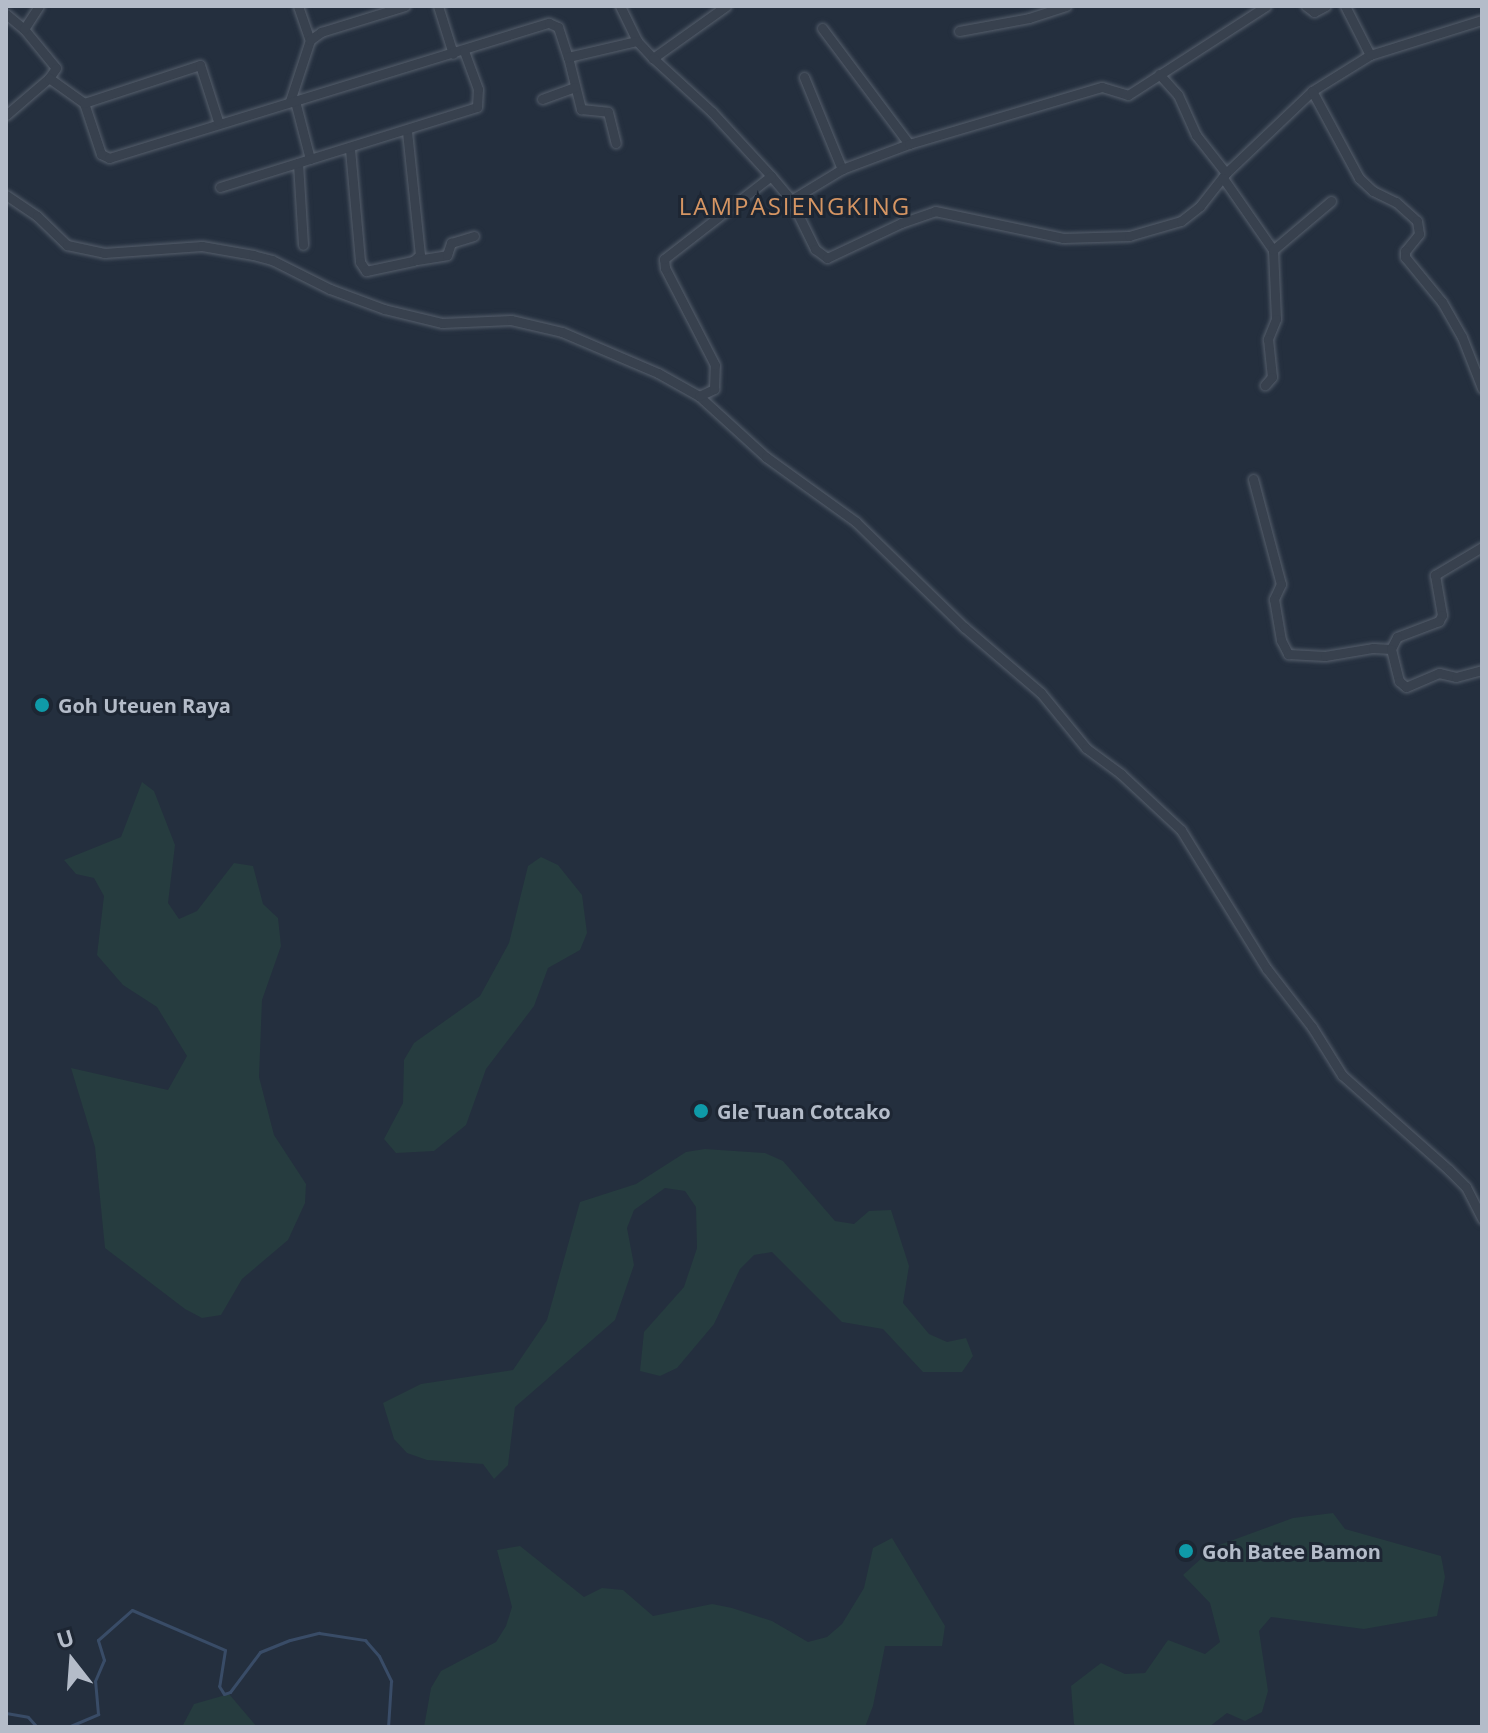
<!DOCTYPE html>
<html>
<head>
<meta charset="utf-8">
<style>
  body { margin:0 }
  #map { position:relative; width:1488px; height:1733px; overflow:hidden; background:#242f3e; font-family:"Open Sans",sans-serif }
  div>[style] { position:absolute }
  .green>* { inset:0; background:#263c3f }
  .stream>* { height:3px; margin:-1.5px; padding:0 1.5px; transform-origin:1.5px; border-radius:1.5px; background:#394c67 }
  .roads { filter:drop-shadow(0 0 2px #565f6c) drop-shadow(0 0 2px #565f6c) }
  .minor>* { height:9px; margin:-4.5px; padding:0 4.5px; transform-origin:4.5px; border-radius:4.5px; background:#38414e }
  .dots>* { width:22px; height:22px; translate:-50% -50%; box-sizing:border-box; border:4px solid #1d2633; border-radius:50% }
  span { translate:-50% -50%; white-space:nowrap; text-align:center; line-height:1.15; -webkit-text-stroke:6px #1d2633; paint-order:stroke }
  .poi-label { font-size:20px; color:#b4bcc9; font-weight:700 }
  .left { translate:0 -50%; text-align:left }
  .quarter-label { font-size:24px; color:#d59563; letter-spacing:2px }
  .frame { position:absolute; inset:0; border:8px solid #b4bcc9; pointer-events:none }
  .north { position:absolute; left:32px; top:1621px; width:80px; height:80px; -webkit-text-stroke:6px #1d2633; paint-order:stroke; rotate:343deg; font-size:22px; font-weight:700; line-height:32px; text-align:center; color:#b4bcc9 }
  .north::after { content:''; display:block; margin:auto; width:28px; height:36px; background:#b4bcc9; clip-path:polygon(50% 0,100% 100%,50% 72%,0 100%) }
</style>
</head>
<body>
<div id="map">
  <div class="green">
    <div style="clip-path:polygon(142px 782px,154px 791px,175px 845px,168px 903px,179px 919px,197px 911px,234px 863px,253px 866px,263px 904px,278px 918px,281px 946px,262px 1000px,259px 1077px,274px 1135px,306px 1184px,305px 1203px,288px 1240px,242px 1279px,221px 1315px,202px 1318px,185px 1309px,105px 1248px,95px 1147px,71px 1068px,168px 1090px,187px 1056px,157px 1007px,123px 985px,97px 955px,104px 896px,94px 878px,76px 874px,64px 860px,121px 837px)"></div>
    <div style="clip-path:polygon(541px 857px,558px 865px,582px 895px,587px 933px,580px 950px,548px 968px,534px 1006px,486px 1069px,466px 1125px,434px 1151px,396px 1153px,384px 1139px,403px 1103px,404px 1060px,414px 1043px,480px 996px,509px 943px,528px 866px)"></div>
    <div style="clip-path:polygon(705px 1149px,765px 1153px,783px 1161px,835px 1221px,854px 1224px,869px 1211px,891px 1210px,909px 1266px,903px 1303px,929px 1334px,947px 1342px,966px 1338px,973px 1356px,962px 1372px,923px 1372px,883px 1329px,842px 1322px,772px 1252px,754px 1255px,740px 1269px,714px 1324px,677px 1368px,660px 1376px,640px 1371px,644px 1332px,684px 1287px,697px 1248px,696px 1207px,685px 1191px,665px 1188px,634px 1210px,627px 1228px,634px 1265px,615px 1320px,515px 1407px,508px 1465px,494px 1479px,483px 1464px,427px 1460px,407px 1453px,394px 1439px,383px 1403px,421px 1384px,513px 1370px,547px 1320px,580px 1202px,636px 1184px,686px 1152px)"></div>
    <div style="clip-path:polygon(1333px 1513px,1345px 1529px,1441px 1556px,1445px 1577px,1437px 1616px,1364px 1629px,1271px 1617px,1259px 1631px,1268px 1691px,1262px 1712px,1245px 1721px,1227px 1713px,1209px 1727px,1077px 1727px,1074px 1724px,1071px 1686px,1101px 1663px,1125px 1674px,1145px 1673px,1168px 1640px,1205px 1654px,1220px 1642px,1210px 1603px,1183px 1575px,1214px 1547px,1293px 1518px)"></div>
    <div style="clip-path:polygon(892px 1538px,945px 1626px,942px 1646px,885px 1646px,873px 1706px,865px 1727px,424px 1727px,431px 1688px,441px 1671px,496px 1642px,506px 1626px,512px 1607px,497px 1550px,520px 1546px,584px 1597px,602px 1588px,623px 1590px,653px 1616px,712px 1604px,732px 1608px,772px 1621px,808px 1642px,827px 1637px,842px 1624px,864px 1588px,873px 1548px)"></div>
    <div style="clip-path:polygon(229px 1694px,257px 1727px,182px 1727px,194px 1704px)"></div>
  </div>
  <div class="stream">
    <div style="left:6px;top:1713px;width:22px;rotate:10deg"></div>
    <div style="left:28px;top:1717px;width:13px;rotate:48deg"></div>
    <div style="left:68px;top:1727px;width:33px;rotate:-23deg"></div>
    <div style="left:98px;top:1714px;width:33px;rotate:-95deg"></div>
    <div style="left:95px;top:1681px;width:23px;rotate:-67deg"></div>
    <div style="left:104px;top:1660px;width:21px;rotate:-107deg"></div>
    <div style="left:98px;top:1640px;width:45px;rotate:-41.4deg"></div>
    <div style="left:132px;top:1610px;width:101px;rotate:23.3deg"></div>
    <div style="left:225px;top:1650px;width:36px;rotate:99deg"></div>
    <div style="left:219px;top:1686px;width:9px;rotate:58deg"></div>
    <div style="left:224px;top:1694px;width:6px;rotate:-18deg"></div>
    <div style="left:230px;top:1692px;width:50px;rotate:-53.1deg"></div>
    <div style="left:260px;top:1652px;width:32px;rotate:-22deg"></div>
    <div style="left:290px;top:1640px;width:30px;rotate:-14deg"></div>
    <div style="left:319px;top:1633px;width:47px;rotate:8.7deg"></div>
    <div style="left:365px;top:1640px;width:21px;rotate:49deg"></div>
    <div style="left:379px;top:1656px;width:28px;rotate:64deg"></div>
    <div style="left:391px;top:1681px;width:46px;rotate:93.7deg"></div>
  </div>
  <div class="roads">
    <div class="minor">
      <div style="left:298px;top:6px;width:36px;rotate:71deg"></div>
      <div style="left:438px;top:6px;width:50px;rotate:72.6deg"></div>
      <div style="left:620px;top:6px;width:39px;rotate:64deg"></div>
      <div style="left:637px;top:41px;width:23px;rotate:47deg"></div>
      <div style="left:726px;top:6px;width:90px;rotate:144.5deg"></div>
      <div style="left:653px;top:58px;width:80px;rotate:42.5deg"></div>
      <div style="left:712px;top:112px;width:87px;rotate:47.3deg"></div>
      <div style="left:771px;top:176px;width:31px;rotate:50deg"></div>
      <div style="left:791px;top:200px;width:55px;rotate:63.9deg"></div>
      <div style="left:815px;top:249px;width:15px;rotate:37deg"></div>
      <div style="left:827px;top:258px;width:82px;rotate:-25.3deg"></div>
      <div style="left:901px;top:223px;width:36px;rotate:-19deg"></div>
      <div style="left:935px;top:211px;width:131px;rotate:11.9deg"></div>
      <div style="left:1063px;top:238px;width:66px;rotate:-1.7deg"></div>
      <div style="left:1129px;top:236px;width:54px;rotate:-16.1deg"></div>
      <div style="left:1181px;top:221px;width:24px;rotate:-38deg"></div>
      <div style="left:1200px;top:206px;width:42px;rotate:-51.8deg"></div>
      <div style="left:1226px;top:173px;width:119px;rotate:-43.6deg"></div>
      <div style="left:1312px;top:91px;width:68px;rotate:-31.8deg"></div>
      <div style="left:1370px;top:55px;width:55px;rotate:-117deg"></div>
      <div style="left:1306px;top:6px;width:10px;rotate:37deg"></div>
      <div style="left:1314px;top:12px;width:13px;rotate:-27deg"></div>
      <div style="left:6px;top:14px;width:23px;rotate:40deg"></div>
      <div style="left:24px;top:29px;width:50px;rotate:50.6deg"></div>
      <div style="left:56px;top:68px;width:12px;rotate:125deg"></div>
      <div style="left:822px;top:28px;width:145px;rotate:53.1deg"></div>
      <div style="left:24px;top:29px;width:27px;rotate:-57deg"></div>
      <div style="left:959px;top:31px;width:71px;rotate:-10.5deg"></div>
      <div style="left:1029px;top:18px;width:39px;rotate:-18deg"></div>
      <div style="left:1370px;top:55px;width:117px;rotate:-17.4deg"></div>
      <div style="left:568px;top:57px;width:54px;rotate:76deg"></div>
      <div style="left:581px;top:109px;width:27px;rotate:6deg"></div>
      <div style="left:608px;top:112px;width:32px;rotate:76deg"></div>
      <div style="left:1159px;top:74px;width:28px;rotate:48deg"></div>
      <div style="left:1178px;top:95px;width:44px;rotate:65.8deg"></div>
      <div style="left:1196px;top:135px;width:48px;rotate:51.7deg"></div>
      <div style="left:804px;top:77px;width:100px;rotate:67.6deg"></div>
      <div style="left:1312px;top:91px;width:99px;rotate:61.6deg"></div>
      <div style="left:1359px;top:178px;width:19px;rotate:43deg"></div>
      <div style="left:1373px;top:191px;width:25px;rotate:26deg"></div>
      <div style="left:1396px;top:202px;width:28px;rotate:42deg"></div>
      <div style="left:1417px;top:221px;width:13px;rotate:81deg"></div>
      <div style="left:1419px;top:234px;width:22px;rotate:129deg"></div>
      <div style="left:1405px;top:251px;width:6px;rotate:90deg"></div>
      <div style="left:1405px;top:257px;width:58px;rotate:50.6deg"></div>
      <div style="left:1442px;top:302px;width:40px;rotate:60.3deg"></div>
      <div style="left:1462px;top:337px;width:55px;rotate:68.6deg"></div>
      <div style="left:542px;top:99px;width:35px;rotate:-20deg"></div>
      <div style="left:290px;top:101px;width:64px;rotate:-71.8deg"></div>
      <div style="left:310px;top:40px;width:14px;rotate:-36deg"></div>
      <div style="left:321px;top:32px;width:88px;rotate:-17.2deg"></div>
      <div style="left:295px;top:101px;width:60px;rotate:75.5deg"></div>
      <div style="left:84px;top:103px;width:54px;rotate:71.6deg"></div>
      <div style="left:101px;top:154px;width:9px;rotate:27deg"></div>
      <div style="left:109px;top:158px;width:460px;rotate:-17.1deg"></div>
      <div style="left:549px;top:23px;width:10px;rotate:24deg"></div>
      <div style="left:558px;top:27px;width:32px;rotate:72deg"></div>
      <div style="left:568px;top:57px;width:71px;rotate:-13.1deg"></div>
      <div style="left:6px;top:115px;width:57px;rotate:-40.7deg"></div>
      <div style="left:49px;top:78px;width:43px;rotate:35.5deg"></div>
      <div style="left:84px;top:103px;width:122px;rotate:-18.1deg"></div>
      <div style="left:200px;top:65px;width:59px;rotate:72.2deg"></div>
      <div style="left:350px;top:149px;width:113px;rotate:84.9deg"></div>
      <div style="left:360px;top:262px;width:11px;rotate:56deg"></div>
      <div style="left:366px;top:271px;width:48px;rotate:-12deg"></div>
      <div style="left:413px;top:261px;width:9px;rotate:-41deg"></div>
      <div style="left:420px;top:255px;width:125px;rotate:-96deg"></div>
      <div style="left:298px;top:163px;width:82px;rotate:86.5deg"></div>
      <div style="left:1223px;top:178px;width:88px;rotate:55.2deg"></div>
      <div style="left:1273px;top:250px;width:69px;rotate:87.5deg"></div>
      <div style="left:1276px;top:319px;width:22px;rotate:112deg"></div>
      <div style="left:1268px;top:339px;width:38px;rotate:84deg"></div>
      <div style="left:1272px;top:377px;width:11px;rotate:131deg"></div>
      <div style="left:220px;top:187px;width:269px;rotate:-17.3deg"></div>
      <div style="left:477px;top:107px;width:18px;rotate:-87deg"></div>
      <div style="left:478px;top:89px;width:40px;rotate:-110.2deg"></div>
      <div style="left:6px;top:195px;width:37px;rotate:34deg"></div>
      <div style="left:37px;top:216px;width:42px;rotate:44deg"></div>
      <div style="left:67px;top:245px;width:38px;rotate:12deg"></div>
      <div style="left:104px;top:253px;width:98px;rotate:-4.1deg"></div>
      <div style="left:202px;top:246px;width:52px;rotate:10deg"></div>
      <div style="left:253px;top:255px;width:20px;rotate:15deg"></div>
      <div style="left:272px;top:260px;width:65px;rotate:26.6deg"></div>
      <div style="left:330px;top:289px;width:58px;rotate:20.3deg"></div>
      <div style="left:384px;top:309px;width:60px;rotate:13.6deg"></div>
      <div style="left:442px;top:323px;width:69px;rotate:-2.5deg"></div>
      <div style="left:511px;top:320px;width:52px;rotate:13.2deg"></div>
      <div style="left:562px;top:332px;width:104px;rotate:23.1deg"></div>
      <div style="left:658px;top:373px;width:47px;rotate:29.3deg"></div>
      <div style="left:699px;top:396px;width:91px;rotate:42.3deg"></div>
      <div style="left:766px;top:457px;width:111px;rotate:35.8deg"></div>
      <div style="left:856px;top:522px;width:151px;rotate:44.2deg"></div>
      <div style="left:964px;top:627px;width:101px;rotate:40.6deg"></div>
      <div style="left:1041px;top:693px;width:71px;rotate:50.7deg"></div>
      <div style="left:1086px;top:748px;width:44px;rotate:36.6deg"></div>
      <div style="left:1121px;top:774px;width:82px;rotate:43deg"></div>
      <div style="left:1181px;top:830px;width:163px;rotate:58.3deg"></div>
      <div style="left:1267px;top:969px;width:73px;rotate:52.2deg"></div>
      <div style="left:1312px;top:1027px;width:57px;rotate:58deg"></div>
      <div style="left:1342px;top:1075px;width:143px;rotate:41.6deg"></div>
      <div style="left:1449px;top:1170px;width:24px;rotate:45deg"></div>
      <div style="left:1466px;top:1187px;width:36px;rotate:63deg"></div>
      <div style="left:791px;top:200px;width:60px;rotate:-31.3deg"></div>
      <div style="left:842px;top:169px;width:72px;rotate:-20.5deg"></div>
      <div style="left:909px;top:144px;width:201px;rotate:-16.5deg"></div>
      <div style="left:1102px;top:87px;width:27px;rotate:17deg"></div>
      <div style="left:1128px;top:95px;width:164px;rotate:-32.8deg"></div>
      <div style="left:1273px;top:250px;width:76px;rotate:-40.2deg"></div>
      <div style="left:417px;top:260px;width:30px;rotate:-9deg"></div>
      <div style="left:447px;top:255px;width:13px;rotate:-72deg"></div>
      <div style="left:451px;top:243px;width:24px;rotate:-17deg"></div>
      <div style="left:699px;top:396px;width:17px;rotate:-25deg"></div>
      <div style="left:714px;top:389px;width:24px;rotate:-88deg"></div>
      <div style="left:715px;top:365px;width:109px;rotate:-117.3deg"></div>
      <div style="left:665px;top:268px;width:9px;rotate:-96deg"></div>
      <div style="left:664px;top:259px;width:135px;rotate:-37.8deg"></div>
      <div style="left:1253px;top:479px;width:109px;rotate:75.1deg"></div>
      <div style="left:1281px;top:584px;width:17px;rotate:115deg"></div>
      <div style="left:1274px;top:599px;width:42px;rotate:80.3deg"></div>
      <div style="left:1281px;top:640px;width:16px;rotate:63deg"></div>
      <div style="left:1288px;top:654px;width:37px;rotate:3deg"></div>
      <div style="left:1325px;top:656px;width:49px;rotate:-9.5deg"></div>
      <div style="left:1373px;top:648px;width:18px;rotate:3deg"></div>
      <div style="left:1482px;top:547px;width:55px;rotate:149.2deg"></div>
      <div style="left:1435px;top:575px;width:41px;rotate:80.1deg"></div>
      <div style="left:1442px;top:615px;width:7px;rotate:117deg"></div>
      <div style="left:1439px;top:621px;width:45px;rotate:159.1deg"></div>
      <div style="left:1397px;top:637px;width:13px;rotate:117deg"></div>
      <div style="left:1391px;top:649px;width:33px;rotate:76deg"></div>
      <div style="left:1399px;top:681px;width:9px;rotate:41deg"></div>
      <div style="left:1406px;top:687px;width:36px;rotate:-23deg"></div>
      <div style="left:1439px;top:673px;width:17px;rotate:13deg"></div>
      <div style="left:1456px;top:677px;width:27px;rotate:-15deg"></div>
    </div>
  </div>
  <div class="dots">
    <div style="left:42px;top:705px;background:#0f9aa8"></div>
    <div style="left:701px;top:1111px;background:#0f9aa8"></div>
    <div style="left:1186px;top:1551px;background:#0f9aa8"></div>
  </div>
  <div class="poi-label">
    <span class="left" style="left:58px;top:705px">Goh Uteuen Raya</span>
    <span class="left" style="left:717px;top:1111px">Gle Tuan Cotcako</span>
    <span class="left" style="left:1202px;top:1551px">Goh Batee Bamon</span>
  </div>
  <div class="quarter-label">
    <span style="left:795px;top:206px">LAMPASIENGKING</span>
  </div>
  <div class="frame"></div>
  <div class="north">U</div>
</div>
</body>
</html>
